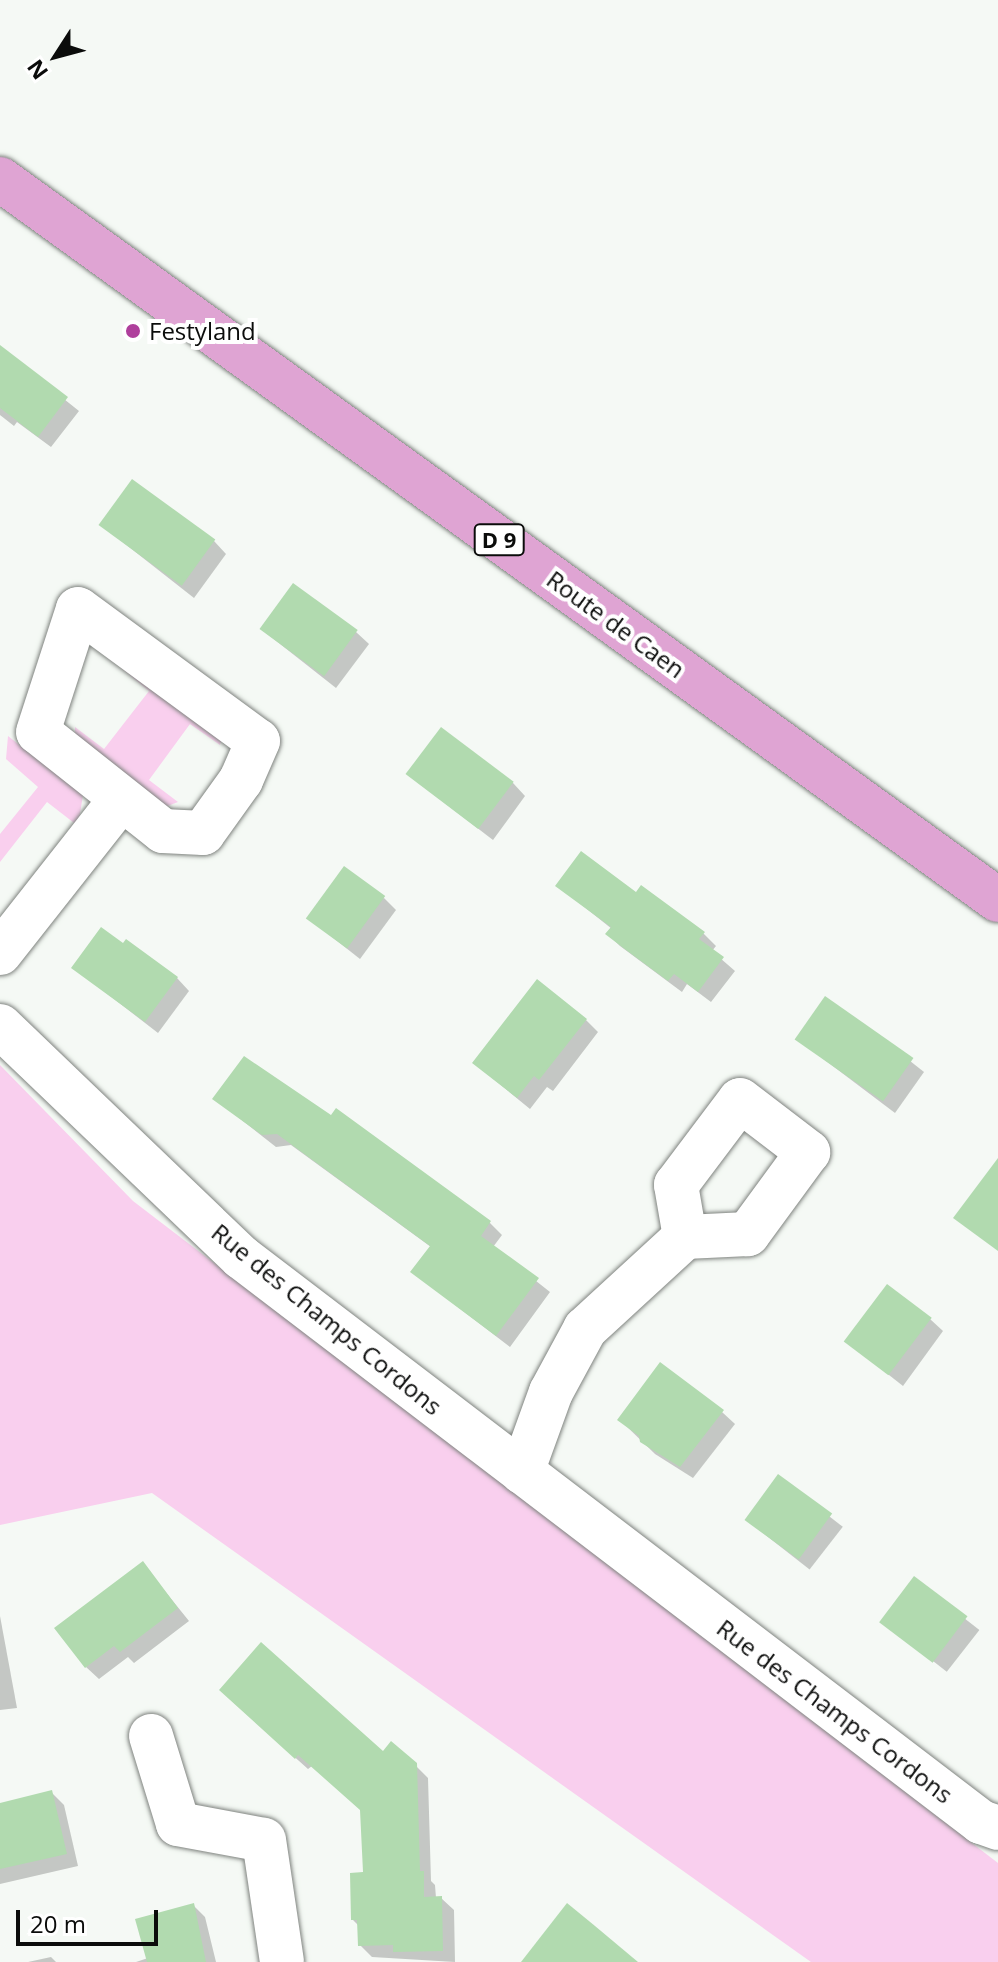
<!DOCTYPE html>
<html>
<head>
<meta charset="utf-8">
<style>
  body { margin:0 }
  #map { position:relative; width:998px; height:1962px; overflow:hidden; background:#f5f9f5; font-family:"Open Sans",sans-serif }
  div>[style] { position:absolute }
  .green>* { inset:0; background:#f9cfee }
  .shadow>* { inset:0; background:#0003; transform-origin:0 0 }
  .building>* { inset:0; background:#b1daaf; transform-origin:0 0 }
  .roads { filter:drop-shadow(0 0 2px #7f837f) drop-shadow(0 0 2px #7f837f) }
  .street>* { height:44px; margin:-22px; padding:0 22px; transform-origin:22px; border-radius:22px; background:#fff }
  .primary>* { height:44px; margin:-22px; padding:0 22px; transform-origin:22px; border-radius:22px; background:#dfa4d3 }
  .dots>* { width:22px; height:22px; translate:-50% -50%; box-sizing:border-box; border:4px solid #fff; border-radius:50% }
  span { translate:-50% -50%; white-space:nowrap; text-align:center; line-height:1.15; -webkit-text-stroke:8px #fff; paint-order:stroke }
  .shield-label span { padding:2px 6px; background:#fff; border:2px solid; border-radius:6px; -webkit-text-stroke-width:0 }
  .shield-label { font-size:22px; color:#0b0c0b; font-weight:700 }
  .poi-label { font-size:24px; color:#0b0c0b }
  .left { translate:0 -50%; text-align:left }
  .street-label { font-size:24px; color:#0b0c0b }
  .north { position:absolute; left:16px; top:16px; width:80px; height:80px; -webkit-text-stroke:6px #fff; paint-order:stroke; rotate:234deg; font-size:22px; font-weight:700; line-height:32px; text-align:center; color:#0b0c0b }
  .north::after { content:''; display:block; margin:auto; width:28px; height:36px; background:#0b0c0b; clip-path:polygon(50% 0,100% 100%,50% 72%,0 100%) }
  .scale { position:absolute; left:16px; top:1910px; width:142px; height:36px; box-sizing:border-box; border:4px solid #0b0c0b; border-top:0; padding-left:10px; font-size:24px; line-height:28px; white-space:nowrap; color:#0b0c0b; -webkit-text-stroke:6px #fff; paint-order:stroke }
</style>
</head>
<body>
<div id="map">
  <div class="green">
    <div style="clip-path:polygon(123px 662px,222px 738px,220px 745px,190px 724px,149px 780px,178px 802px,165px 807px,75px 734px,75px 727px,104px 749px,149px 691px,121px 668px)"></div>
    <div style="clip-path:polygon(8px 736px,83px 795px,78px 826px,47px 802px,0 862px,0 834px,38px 787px,6px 759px)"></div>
    <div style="clip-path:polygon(0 1065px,133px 1201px,998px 1863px,998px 1962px,811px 1962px,152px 1493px,0 1525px)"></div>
  </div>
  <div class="shadow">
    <div style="clip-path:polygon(0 348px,79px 411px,51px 447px,17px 422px,14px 426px,0 415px)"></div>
    <div style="clip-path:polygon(101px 525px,214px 541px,226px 554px,194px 598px)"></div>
    <div style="clip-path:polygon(261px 629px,356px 632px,369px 644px,336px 688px)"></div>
    <div style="clip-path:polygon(408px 775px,513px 783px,525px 796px,493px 840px)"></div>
    <div style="clip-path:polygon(558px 886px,637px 895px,703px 933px,716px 946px,712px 951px,735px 971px,711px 1002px,687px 984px,682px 992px,620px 946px,608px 934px,612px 929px)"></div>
    <div style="clip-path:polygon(384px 898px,396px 910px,360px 959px,308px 918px)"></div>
    <div style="clip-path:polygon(74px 968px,177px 978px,189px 991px,158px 1033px)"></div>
    <div style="clip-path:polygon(586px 1020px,598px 1032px,553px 1091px,547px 1087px,530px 1109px,474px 1063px)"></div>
    <div style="clip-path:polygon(862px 1023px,924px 1072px,895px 1113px,797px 1039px)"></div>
    <div style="clip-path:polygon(215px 1099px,331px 1117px,336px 1110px,490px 1223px,502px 1235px,493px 1247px,550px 1292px,510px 1347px,412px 1272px,431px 1247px,291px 1145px,276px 1147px)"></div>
    <div style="clip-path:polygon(930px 1319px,943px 1331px,903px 1386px,847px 1342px)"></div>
    <div style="clip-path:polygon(722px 1412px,735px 1424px,693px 1478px,655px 1454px,619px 1419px)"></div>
    <div style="left:779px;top:1477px;width:81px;height:54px;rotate:38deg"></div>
    <div style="clip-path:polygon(143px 1564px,189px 1621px,134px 1663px,128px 1657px,99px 1679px,86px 1667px)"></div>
    <div style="left:914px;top:1579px;width:83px;height:53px;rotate:38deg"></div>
    <div style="clip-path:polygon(0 1616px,17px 1708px,0 1710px)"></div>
    <div style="clip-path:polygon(233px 1702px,415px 1765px,428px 1778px,431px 1881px,435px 1885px,436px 1898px,441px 1898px,454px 1910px,455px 1962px,372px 1957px,360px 1945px,359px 1926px,353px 1920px,365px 1874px,362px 1811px,312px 1766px,308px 1769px)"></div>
    <div style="clip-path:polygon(52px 1793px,64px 1805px,78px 1866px,0 1884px,0 1805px)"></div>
    <div style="clip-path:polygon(193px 1905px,205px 1917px,216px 1962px,136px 1962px,148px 1958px)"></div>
    <div style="clip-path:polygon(51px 1957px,56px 1962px,28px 1962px)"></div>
  </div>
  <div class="building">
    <div style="clip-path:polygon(0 345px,68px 397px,38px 437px,0 408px)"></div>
    <div style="left:132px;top:479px;width:103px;height:57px;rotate:36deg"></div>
    <div style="left:293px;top:583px;width:80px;height:57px;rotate:36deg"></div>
    <div style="left:441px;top:727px;width:91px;height:59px;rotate:37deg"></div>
    <div style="clip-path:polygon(581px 851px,636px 892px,641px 885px,705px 932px,699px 939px,724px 957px,698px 992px,674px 974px,668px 981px,626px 950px,605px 934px,611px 927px,555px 886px)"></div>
    <div style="left:344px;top:866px;width:51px;height:65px;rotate:36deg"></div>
    <div style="clip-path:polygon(101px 927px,123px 943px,126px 939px,178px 977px,145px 1022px,71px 968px)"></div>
    <div style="clip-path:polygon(537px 979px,587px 1019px,539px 1080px,534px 1076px,517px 1098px,472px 1063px)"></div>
    <div style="left:825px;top:996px;width:108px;height:53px;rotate:35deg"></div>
    <div style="clip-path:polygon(244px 1056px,331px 1115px,336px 1108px,491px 1221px,481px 1236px,539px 1278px,496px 1336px,410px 1272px,430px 1246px,277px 1134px,262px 1135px,212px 1099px)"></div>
    <div style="clip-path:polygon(998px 1158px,998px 1251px,953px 1218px)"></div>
    <div style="left:887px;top:1284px;width:56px;height:72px;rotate:37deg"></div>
    <div style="clip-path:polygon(660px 1362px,724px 1410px,680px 1467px,640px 1442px,639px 1436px,617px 1420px)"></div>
    <div style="left:778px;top:1474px;width:67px;height:57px;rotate:36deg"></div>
    <div style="clip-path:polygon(143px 1561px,178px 1608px,120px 1652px,114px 1646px,85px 1668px,54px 1628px)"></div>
    <div style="left:914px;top:1576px;width:67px;height:58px;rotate:37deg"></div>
    <div style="clip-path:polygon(261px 1642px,383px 1751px,391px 1741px,417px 1763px,420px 1871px,424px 1871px,424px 1897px,442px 1896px,443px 1951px,393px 1952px,393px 1945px,358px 1946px,357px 1920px,351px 1920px,350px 1873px,363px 1872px,360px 1810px,298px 1755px,295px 1759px,219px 1690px)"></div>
    <div style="clip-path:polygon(52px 1790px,67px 1854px,0 1869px,0 1803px)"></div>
    <div style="clip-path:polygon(194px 1903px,206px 1962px,147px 1962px,135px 1919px)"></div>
    <div style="clip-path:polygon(567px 1903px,595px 1926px,638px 1962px,521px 1962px)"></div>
  </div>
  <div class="roads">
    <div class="street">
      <div style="left:78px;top:609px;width:223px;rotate:36.3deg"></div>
      <div style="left:258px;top:741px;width:43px;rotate:113.6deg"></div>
      <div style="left:241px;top:780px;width:65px;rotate:125.6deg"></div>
      <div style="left:203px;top:833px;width:40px;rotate:-177.1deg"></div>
      <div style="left:163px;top:831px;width:159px;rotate:-141.6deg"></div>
      <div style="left:38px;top:732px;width:129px;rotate:-72deg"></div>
      <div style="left:0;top:953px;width:196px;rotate:-51.8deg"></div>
      <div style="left:0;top:1026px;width:334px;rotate:43.8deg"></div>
      <div style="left:241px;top:1257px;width:931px;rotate:37.36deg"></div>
      <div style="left:981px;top:1822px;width:18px;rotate:19deg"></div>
      <div style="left:522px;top:1472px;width:85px;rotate:-70.1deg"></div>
      <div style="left:551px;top:1392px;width:72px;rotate:-61.6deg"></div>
      <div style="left:585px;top:1329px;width:136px;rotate:-42.6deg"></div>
      <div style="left:685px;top:1237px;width:53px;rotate:-99.8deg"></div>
      <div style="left:676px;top:1185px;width:106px;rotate:-53deg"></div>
      <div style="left:740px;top:1100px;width:86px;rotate:37.4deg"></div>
      <div style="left:808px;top:1152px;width:102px;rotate:126.2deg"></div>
      <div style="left:748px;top:1234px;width:63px;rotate:177.3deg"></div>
      <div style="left:151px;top:1736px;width:92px;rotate:72.9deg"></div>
      <div style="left:178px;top:1824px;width:87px;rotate:10.5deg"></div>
      <div style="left:264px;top:1840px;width:123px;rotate:81.6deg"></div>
    </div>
    <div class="primary">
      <div style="left:0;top:179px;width:1231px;rotate:35.85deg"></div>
    </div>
  </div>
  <div class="dots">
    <div style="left:133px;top:331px;background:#af3f9c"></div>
  </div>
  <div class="shield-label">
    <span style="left:499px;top:540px">D 9</span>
  </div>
  <div class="poi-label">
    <span class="left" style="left:149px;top:331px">Festyland</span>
  </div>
  <div class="street-label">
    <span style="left:616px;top:624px;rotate:36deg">Route de Caen</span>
    <span style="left:327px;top:1319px;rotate:39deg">Rue des Champs Cordons</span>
    <span style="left:835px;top:1711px;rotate:37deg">Rue des Champs Cordons</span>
  </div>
  <div class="north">N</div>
  <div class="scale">20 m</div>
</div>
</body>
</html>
